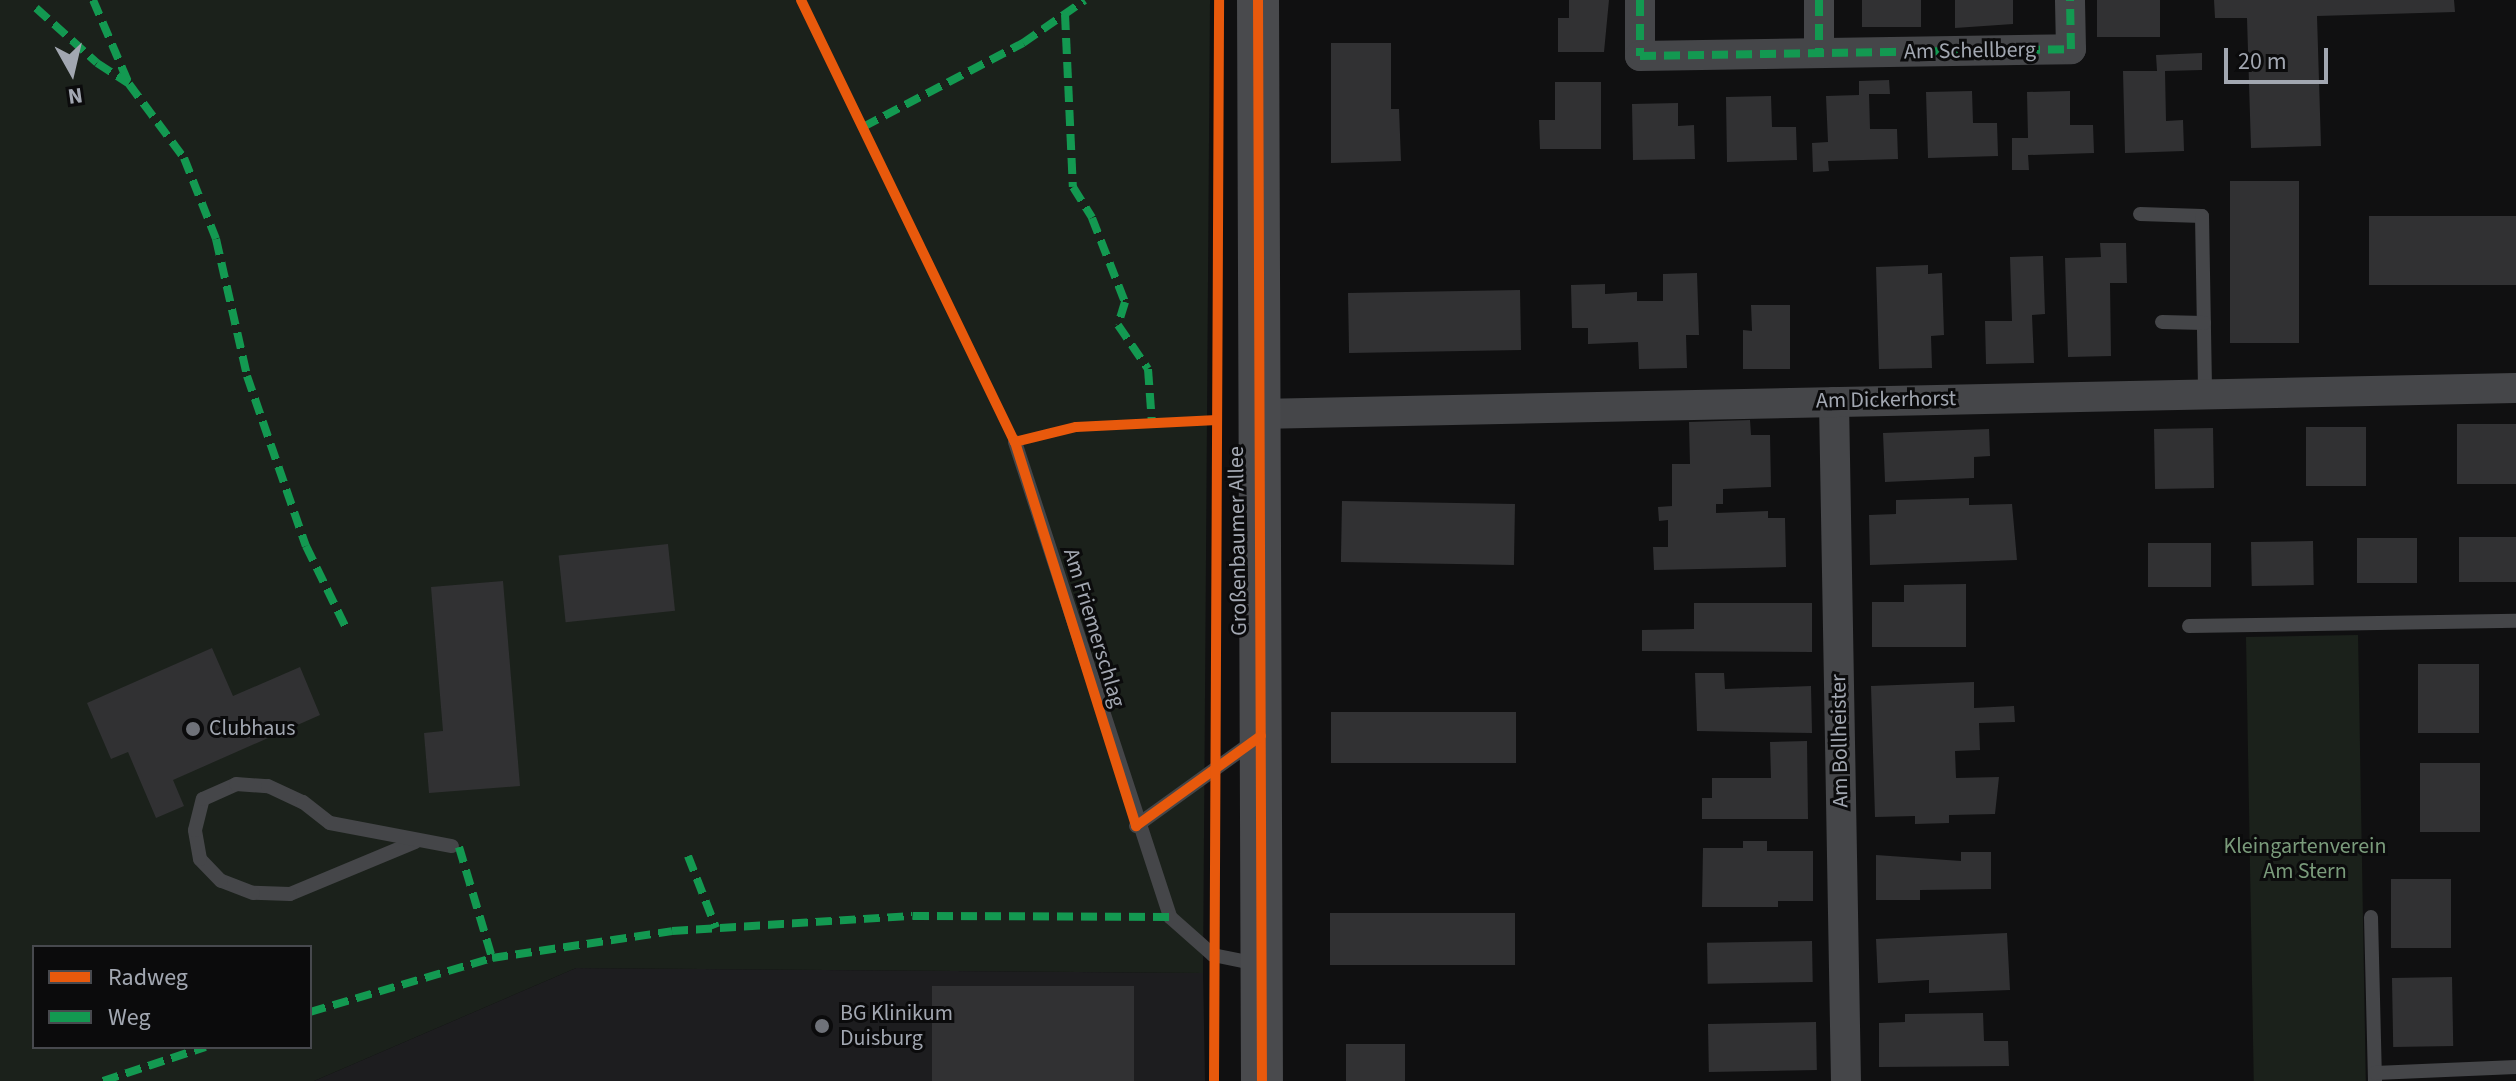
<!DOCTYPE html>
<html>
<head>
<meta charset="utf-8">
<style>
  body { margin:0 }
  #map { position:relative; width:2516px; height:1081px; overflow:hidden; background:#101011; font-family:"Source Sans 3",sans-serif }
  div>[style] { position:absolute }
  .built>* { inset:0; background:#1d1d1f }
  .green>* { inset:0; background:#1b211b; transform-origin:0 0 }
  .building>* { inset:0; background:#313133; transform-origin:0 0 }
  .lane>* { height:14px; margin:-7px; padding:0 7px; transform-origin:7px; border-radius:7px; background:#454649 }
  .street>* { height:30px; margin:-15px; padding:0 15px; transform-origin:15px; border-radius:15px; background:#454649 }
  .secondary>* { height:42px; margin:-21px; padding:0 21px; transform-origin:21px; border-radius:21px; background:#494a4d }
  .quiet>* { height:8px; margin-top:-4px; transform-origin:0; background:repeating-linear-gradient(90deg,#139951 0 16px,transparent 0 24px) }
  .cycleway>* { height:10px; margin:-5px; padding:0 5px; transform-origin:5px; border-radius:5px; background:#e8590c }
  .dots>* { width:22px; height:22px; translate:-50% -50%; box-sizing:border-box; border:4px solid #0b0b0c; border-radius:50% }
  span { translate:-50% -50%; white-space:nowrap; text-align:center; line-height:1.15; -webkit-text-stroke:6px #0b0b0c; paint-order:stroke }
  .street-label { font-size:22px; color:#a2a7b1 }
  .poi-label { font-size:22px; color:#a2a7b1 }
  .left { translate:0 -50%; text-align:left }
  .park-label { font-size:22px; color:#7a9b7b }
  .legend { position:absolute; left:32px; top:945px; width:280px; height:104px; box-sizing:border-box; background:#0b0b0c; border:2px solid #47494e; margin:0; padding:10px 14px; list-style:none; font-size:24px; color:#a2a7b1 }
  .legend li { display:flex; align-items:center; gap:16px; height:40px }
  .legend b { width:40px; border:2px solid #47494e }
  .north { position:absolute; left:32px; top:32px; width:80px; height:80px; -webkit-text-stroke:6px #0b0b0c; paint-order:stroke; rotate:172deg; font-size:22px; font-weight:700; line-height:32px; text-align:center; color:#a2a7b1 }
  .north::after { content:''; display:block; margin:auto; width:28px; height:36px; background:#a2a7b1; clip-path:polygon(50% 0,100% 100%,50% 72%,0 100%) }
  .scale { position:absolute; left:2224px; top:48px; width:104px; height:36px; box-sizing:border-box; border:4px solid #a2a7b1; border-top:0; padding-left:10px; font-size:24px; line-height:28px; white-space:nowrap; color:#a2a7b1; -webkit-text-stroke:6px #0b0b0c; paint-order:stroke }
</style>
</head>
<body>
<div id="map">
  <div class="built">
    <div style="clip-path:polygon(576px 968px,1203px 973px,1205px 1081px,314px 1081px)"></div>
  </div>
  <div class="green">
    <div style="clip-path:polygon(evenodd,0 0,1210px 0,1203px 973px,576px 968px,314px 1081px,0 1081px,0 0,34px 947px,310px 947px,310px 1047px,34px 1047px,34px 947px)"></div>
    <div style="left:2358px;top:635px;width:446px;height:112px;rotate:89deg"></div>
  </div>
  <div class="building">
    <div style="clip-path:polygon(1569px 0,1609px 0,1604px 52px,1558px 52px,1558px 18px,1569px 18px)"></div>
    <div style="left:1862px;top:0;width:59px;height:27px"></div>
    <div style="clip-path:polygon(1955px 0,2013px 0,2013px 24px,1955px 28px)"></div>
    <div style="left:2097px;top:0;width:63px;height:37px"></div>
    <div style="clip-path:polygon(2214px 0,2454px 0,2455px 12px,2317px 16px,2321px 146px,2251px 148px,2247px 18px,2215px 18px)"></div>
    <div style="clip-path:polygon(1331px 43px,1391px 43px,1391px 109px,1399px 109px,1401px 161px,1331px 163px)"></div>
    <div style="clip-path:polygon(2202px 53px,2202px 70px,2165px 71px,2166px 121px,2183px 120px,2184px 151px,2125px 153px,2123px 71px,2157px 71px,2156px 55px)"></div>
    <div style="clip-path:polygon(1889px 80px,1890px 94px,1869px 94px,1870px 129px,1897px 129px,1898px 159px,1828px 161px,1829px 171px,1813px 172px,1812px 143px,1828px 142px,1826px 96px,1859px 95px,1859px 81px)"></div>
    <div style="clip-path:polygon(1555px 82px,1601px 82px,1601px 149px,1540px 149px,1539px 120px,1555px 120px)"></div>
    <div style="clip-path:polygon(1972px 91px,1973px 123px,1997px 123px,1998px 156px,1928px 158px,1926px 92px)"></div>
    <div style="clip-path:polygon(2070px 91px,2070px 125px,2093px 125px,2094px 153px,2028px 155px,2029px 170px,2012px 170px,2012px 138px,2028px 138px,2027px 92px)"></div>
    <div style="clip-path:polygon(1771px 96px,1772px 127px,1796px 127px,1797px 160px,1727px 162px,1726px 97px)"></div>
    <div style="clip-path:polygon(1678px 103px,1678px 126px,1694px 125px,1695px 159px,1633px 160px,1632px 104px)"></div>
    <div style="left:2230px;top:181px;width:69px;height:162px"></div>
    <div style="left:2516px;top:216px;width:69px;height:147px;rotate:90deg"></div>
    <div style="clip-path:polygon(2100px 243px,2126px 243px,2127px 283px,2110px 283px,2111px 356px,2068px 357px,2065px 258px,2101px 257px)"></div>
    <div style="clip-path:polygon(2043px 256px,2045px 314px,2032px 315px,2034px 363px,1986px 364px,1985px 321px,2012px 321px,2010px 257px)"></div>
    <div style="clip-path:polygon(1928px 265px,1928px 274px,1942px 273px,1944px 335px,1931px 336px,1932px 368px,1879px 369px,1876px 267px)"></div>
    <div style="clip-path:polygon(1697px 273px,1699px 335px,1686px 335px,1687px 368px,1639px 369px,1638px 342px,1588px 344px,1588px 328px,1572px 328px,1571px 285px,1605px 284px,1605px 294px,1637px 292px,1637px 301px,1663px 301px,1663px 274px)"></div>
    <div style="left:1520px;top:290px;width:60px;height:172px;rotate:89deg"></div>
    <div style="clip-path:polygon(1751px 305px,1790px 305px,1790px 369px,1743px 369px,1743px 330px,1752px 331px)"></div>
    <div style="clip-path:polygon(1750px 420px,1751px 435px,1770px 435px,1771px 487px,1723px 489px,1723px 504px,1716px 504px,1716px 513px,1768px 511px,1768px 518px,1785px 518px,1786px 567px,1654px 570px,1653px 547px,1668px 547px,1668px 520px,1659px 521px,1658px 507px,1672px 506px,1672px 464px,1690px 464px,1689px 422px)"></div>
    <div style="left:2516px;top:424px;width:60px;height:59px;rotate:90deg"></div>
    <div style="left:2366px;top:427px;width:59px;height:60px;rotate:90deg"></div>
    <div style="left:2213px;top:428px;width:60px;height:59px;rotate:89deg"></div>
    <div style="clip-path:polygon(1989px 429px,1990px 456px,1974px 457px,1974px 478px,1885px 482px,1883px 433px)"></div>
    <div style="clip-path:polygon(1969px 498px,1969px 505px,2012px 504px,2017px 560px,1870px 565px,1869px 515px,1896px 514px,1896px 500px)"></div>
    <div style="left:1342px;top:501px;width:173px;height:61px;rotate:1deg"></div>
    <div style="left:2516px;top:537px;width:45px;height:57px;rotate:90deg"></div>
    <div style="left:2417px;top:538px;width:45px;height:60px;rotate:90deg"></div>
    <div style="left:2313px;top:541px;width:44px;height:62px;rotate:89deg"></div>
    <div style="left:2148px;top:543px;width:63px;height:44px"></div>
    <div style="left:668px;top:544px;width:67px;height:110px;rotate:84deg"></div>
    <div style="clip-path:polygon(503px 581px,520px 786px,429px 793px,424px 733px,443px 731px,431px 587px)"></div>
    <div style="clip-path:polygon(1966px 584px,1966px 647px,1872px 647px,1872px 602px,1904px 602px,1904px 585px)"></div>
    <div style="clip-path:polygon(1694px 603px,1812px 603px,1812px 652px,1642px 651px,1642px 630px,1694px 629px)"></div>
    <div style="clip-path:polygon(212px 648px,233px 696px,300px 667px,320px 715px,173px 780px,184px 806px,156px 818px,128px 752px,111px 759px,87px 703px)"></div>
    <div style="left:2418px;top:664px;width:61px;height:69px"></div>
    <div style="clip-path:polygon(1695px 673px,1724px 673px,1725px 689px,1811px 686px,1812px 733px,1697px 731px)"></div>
    <div style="clip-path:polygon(1974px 682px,1974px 708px,2014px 706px,2015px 722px,1979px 723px,1980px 750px,1955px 751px,1956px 778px,1999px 777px,1995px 814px,1949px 815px,1949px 823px,1915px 824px,1915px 816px,1875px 817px,1871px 686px)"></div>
    <div style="left:1331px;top:712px;width:185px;height:51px"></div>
    <div style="clip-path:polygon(1807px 741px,1808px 819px,1702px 819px,1702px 798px,1712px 798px,1712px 778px,1771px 778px,1770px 742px)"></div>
    <div style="left:2480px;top:763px;width:69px;height:60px;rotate:90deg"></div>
    <div style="clip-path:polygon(1743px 841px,1767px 841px,1767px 851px,1813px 851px,1813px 901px,1778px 901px,1778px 907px,1702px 907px,1703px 848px,1743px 848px)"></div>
    <div style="clip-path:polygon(1961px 852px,1991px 852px,1991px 889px,1920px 890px,1920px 900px,1876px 900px,1876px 855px,1961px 861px)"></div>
    <div style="left:2391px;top:879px;width:60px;height:69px"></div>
    <div style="left:1330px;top:913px;width:185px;height:52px"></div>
    <div style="clip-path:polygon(2007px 933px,2010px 990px,1929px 993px,1929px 980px,1878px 983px,1876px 939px)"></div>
    <div style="left:1812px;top:941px;width:41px;height:105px;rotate:89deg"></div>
    <div style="left:2452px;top:977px;width:69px;height:60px;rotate:89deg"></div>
    <div style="left:932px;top:986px;width:202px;height:95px"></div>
    <div style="clip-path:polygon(1983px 1013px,1984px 1041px,2008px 1041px,2009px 1066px,1879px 1067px,1879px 1023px,1905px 1022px,1905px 1014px)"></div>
    <div style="left:1816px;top:1022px;width:48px;height:108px;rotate:89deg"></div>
    <div style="left:1346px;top:1044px;width:59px;height:37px"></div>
  </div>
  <div class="lane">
    <div style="left:2140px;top:214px;width:62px;rotate:1.8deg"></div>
    <div style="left:2202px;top:216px;width:178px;rotate:89deg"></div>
    <div style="left:2162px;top:322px;width:42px;rotate:1.4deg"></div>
    <div style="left:1015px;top:442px;width:500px;rotate:71.9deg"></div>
    <div style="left:1170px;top:917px;width:57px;rotate:41.5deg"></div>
    <div style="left:1213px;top:955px;width:46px;rotate:11.3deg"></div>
    <div style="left:2189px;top:626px;width:327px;rotate:-0.9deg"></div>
    <div style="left:1136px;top:826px;width:145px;rotate:-35.8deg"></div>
    <div style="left:415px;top:842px;width:135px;rotate:157.4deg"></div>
    <div style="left:290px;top:894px;width:37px;rotate:-178deg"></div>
    <div style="left:253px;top:893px;width:34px;rotate:-159deg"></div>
    <div style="left:221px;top:881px;width:30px;rotate:-134deg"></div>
    <div style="left:200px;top:859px;width:29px;rotate:-100deg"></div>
    <div style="left:195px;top:830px;width:32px;rotate:-76deg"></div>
    <div style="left:203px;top:799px;width:36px;rotate:-24deg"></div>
    <div style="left:236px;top:784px;width:32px;rotate:4deg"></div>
    <div style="left:268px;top:786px;width:38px;rotate:25deg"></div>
    <div style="left:303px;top:802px;width:34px;rotate:38deg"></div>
    <div style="left:330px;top:823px;width:124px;rotate:10.7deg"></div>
    <div style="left:2371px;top:917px;width:164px;rotate:88.6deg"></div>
    <div style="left:2375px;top:1073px;width:141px;rotate:-2.4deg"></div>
  </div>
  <div class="street">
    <div style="left:1640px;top:0;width:56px;rotate:90deg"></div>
    <div style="left:1640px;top:56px;width:431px;rotate:-0.9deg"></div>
    <div style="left:2071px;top:49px;width:49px;rotate:-91.2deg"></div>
    <div style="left:1819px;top:0;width:53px;rotate:90deg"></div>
    <div style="left:1834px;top:402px;width:679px;rotate:88.99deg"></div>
    <div style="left:1256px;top:414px;width:1260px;rotate:-1.18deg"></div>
  </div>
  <div class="secondary">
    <div style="left:1258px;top:0;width:1081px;rotate:89.79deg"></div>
  </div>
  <div class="quiet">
    <div style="left:93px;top:0;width:91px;rotate:66.8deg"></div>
    <div style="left:1640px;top:0;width:56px;rotate:90deg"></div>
    <div style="left:1640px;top:56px;width:431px;rotate:-0.9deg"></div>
    <div style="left:2071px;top:49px;width:49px;rotate:-91.2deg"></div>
    <div style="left:1819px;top:0;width:53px;rotate:90deg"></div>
    <div style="left:36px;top:8px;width:82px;rotate:42deg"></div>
    <div style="left:97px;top:63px;width:38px;rotate:33deg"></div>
    <div style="left:129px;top:84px;width:92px;rotate:53.4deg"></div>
    <div style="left:184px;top:158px;width:87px;rotate:68.4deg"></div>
    <div style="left:216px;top:239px;width:140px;rotate:77.2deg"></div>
    <div style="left:247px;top:376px;width:180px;rotate:70.9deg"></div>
    <div style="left:306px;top:546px;width:93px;rotate:64deg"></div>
    <div style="left:1065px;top:14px;width:173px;rotate:87.4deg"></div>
    <div style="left:1073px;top:187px;width:36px;rotate:58deg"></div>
    <div style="left:1092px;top:218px;width:90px;rotate:68.6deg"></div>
    <div style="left:1125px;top:302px;width:24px;rotate:107deg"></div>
    <div style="left:1118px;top:325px;width:53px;rotate:55.7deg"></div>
    <div style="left:1148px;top:369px;width:54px;rotate:85.8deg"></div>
    <div style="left:863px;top:127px;width:181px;rotate:-27.7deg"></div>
    <div style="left:1023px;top:43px;width:75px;rotate:-34.7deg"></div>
    <div style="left:459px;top:847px;width:116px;rotate:73.4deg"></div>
    <div style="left:688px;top:856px;width:77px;rotate:68.7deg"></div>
    <div style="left:310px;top:1012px;width:190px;rotate:-16.5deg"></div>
    <div style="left:492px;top:958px;width:182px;rotate:-8.5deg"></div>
    <div style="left:672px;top:931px;width:241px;rotate:-3.6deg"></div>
    <div style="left:913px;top:916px;width:257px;rotate:0.2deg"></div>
    <div style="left:103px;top:1081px;width:108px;rotate:-18.4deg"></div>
  </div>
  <div class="cycleway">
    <div style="left:801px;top:0;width:491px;rotate:64.2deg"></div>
    <div style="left:1015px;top:442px;width:63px;rotate:-13.8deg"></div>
    <div style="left:1076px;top:427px;width:141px;rotate:-2.8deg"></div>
    <div style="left:1258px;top:0;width:1081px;rotate:89.79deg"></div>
    <div style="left:1015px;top:442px;width:403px;rotate:72.5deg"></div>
    <div style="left:1136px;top:826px;width:154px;rotate:-35.8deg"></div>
    <div style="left:1214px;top:1081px;width:1081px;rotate:-89.73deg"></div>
  </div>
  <div class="dots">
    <div style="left:193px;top:729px;background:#6f7279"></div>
    <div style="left:822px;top:1026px;background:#6f7279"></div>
  </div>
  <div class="street-label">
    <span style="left:1970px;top:51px;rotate:-1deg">Am Schellberg</span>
    <span style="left:1886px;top:400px;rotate:-1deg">Am Dickerhorst</span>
    <span style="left:1238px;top:541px;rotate:-91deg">Großenbaumer Allee</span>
    <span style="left:1094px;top:628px;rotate:73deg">Am Friemerschlag</span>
    <span style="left:1840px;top:741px;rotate:-91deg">Am Bollheister</span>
  </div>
  <div class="poi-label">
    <span class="left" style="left:209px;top:729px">Clubhaus</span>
    <span class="left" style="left:840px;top:1026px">BG Klinikum<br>Duisburg</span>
  </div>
  <div class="park-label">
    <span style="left:2305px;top:859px">Kleingartenverein<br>Am Stern</span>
  </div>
  <ul class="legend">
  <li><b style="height:10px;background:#e8590c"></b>Radweg</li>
  <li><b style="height:10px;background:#139951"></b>Weg</li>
  </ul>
  <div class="north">N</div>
  <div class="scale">20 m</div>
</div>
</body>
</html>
